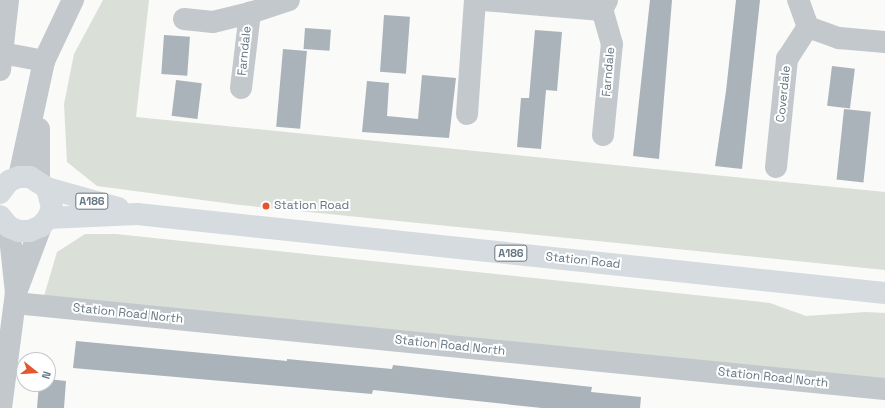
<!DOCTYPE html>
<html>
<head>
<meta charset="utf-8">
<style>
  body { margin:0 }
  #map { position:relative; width:885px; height:408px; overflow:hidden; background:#fafaf8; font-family:"Space Grotesk",sans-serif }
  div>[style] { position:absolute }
  .green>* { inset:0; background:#dadfd7 }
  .building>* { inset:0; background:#aab3b9; transform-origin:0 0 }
  .minor>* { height:22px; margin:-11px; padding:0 11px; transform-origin:11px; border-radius:11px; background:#c3c8cc }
  .major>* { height:22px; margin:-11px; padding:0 11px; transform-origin:11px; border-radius:11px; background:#d6dbdf }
  .dots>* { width:11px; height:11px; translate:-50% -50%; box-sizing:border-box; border:2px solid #fff; border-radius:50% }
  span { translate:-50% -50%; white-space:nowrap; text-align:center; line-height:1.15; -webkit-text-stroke:4px #fff; paint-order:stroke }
  .shield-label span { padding:1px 3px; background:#fff; border:1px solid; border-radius:3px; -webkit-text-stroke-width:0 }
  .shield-label { font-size:11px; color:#657683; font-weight:700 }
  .street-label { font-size:12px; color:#657683 }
  .poi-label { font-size:12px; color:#657683 }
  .left { translate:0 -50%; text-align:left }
  .north { position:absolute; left:16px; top:352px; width:40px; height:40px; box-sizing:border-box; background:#fff; border:1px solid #c1c8cd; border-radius:50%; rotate:107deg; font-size:11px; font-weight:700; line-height:16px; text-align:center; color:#657683 }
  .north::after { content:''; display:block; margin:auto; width:14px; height:18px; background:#e4572e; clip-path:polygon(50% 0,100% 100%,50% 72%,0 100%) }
</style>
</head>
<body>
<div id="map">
  <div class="green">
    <div style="clip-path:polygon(103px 0,149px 0,136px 117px,885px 192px,885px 270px,240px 205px,97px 186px,67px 162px,64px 104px,74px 54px)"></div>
    <div style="clip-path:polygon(85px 234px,116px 234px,770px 303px,806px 316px,866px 312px,885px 313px,885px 381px,44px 296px,57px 252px)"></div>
  </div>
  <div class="building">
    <div style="clip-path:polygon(650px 0,672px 0,659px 159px,633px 156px)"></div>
    <div style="clip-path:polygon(736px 0,760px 0,742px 169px,715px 166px,726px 91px)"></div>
    <div style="left:384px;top:15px;width:26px;height:57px;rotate:4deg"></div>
    <div style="left:305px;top:28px;width:26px;height:21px;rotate:4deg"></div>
    <div style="clip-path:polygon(535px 30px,562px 32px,557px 91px,546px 90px,541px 149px,517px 147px,521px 98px,529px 98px)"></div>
    <div style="left:164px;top:35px;width:26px;height:39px;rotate:4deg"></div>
    <div style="left:283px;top:49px;width:24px;height:78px;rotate:5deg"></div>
    <div style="left:832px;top:66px;width:23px;height:40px;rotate:7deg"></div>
    <div style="clip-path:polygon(422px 75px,456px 78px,449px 138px,362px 132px,367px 81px,389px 83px,387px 116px,418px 119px)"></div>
    <div style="left:176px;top:80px;width:26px;height:36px;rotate:7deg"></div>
    <div style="left:844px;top:109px;width:27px;height:71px;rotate:6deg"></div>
    <div style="clip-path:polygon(76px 341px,287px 361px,287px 359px,392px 369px,393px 365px,592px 387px,591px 392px,641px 397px,640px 408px,542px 408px,373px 390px,372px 394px,73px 368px)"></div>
    <div style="clip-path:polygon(48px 379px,66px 381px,64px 408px,37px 408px,39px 384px,48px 384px)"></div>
  </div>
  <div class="minor">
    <div style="left:483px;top:0;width:119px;rotate:4.8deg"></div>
    <div style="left:184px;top:19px;width:29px;rotate:6deg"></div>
    <div style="left:213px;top:22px;width:38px;rotate:-14deg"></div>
    <div style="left:808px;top:27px;width:33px;rotate:20deg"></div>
    <div style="left:839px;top:38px;width:46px;rotate:5deg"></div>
    <div style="left:2px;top:53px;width:53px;rotate:-83.5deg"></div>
    <div style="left:0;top:70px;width:17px;rotate:-83deg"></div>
    <div style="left:2px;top:53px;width:43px;rotate:10.8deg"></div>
    <div style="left:241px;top:88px;width:76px;rotate:-83.2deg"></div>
    <div style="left:250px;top:13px;width:41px;rotate:-18.4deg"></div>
    <div style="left:467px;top:114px;width:114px;rotate:-86deg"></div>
    <div style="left:603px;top:135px;width:91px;rotate:-84.4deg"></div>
    <div style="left:612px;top:44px;width:35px;rotate:-106deg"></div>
    <div style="left:602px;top:10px;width:11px;rotate:-63deg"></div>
    <div style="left:776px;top:167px;width:109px;rotate:-84.2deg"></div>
    <div style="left:787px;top:59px;width:38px;rotate:-57deg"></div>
    <div style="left:808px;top:27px;width:29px;rotate:-110deg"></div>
    <div style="left:19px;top:177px;width:119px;rotate:-77.8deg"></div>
    <div style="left:44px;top:61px;width:68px;rotate:-64.6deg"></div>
    <div style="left:39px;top:181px;width:52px;rotate:-90deg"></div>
    <div style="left:17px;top:290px;width:68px;rotate:-69.4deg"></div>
    <div style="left:15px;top:303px;width:874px;rotate:5.65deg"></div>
    <div style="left:1px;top:408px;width:116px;rotate:-82.6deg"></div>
    <div style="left:16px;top:293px;width:66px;rotate:-96.1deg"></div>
  </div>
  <div class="major">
    <div style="left:47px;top:188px;width:74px;rotate:15.7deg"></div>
    <div style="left:0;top:193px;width:15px;rotate:-53deg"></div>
    <div style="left:9px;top:181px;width:11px;rotate:-22deg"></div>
    <div style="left:19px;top:177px;width:11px"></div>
    <div style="left:30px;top:177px;width:20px;rotate:33deg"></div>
    <div style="left:47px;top:188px;width:21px;rotate:76deg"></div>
    <div style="left:52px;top:208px;width:11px;rotate:112deg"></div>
    <div style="left:48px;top:218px;width:11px;rotate:131deg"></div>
    <div style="left:41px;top:226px;width:12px;rotate:156deg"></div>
    <div style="left:30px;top:231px;width:11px;rotate:180deg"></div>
    <div style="left:19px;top:231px;width:11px;rotate:-158deg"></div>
    <div style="left:9px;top:227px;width:14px;rotate:-129deg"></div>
    <div style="left:48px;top:218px;width:89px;rotate:-2.6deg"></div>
    <div style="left:137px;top:214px;width:752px;rotate:6.03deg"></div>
  </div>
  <div class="dots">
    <div style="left:266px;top:206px;background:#e4572e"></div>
  </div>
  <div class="shield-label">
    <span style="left:92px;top:201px">A186</span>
    <span style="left:511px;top:253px">A186</span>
  </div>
  <div class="street-label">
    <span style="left:245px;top:51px;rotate:-84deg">Farndale</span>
    <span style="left:609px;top:72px;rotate:-85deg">Farndale</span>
    <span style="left:784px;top:94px;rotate:-84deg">Coverdale</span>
    <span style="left:583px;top:261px;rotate:6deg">Station Road</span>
    <span style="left:128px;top:314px;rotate:6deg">Station Road North</span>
    <span style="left:450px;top:346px;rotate:6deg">Station Road North</span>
    <span style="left:773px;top:378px;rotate:6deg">Station Road North</span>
  </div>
  <div class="poi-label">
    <span class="left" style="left:274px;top:206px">Station Road</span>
  </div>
  <div class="north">N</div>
</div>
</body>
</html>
